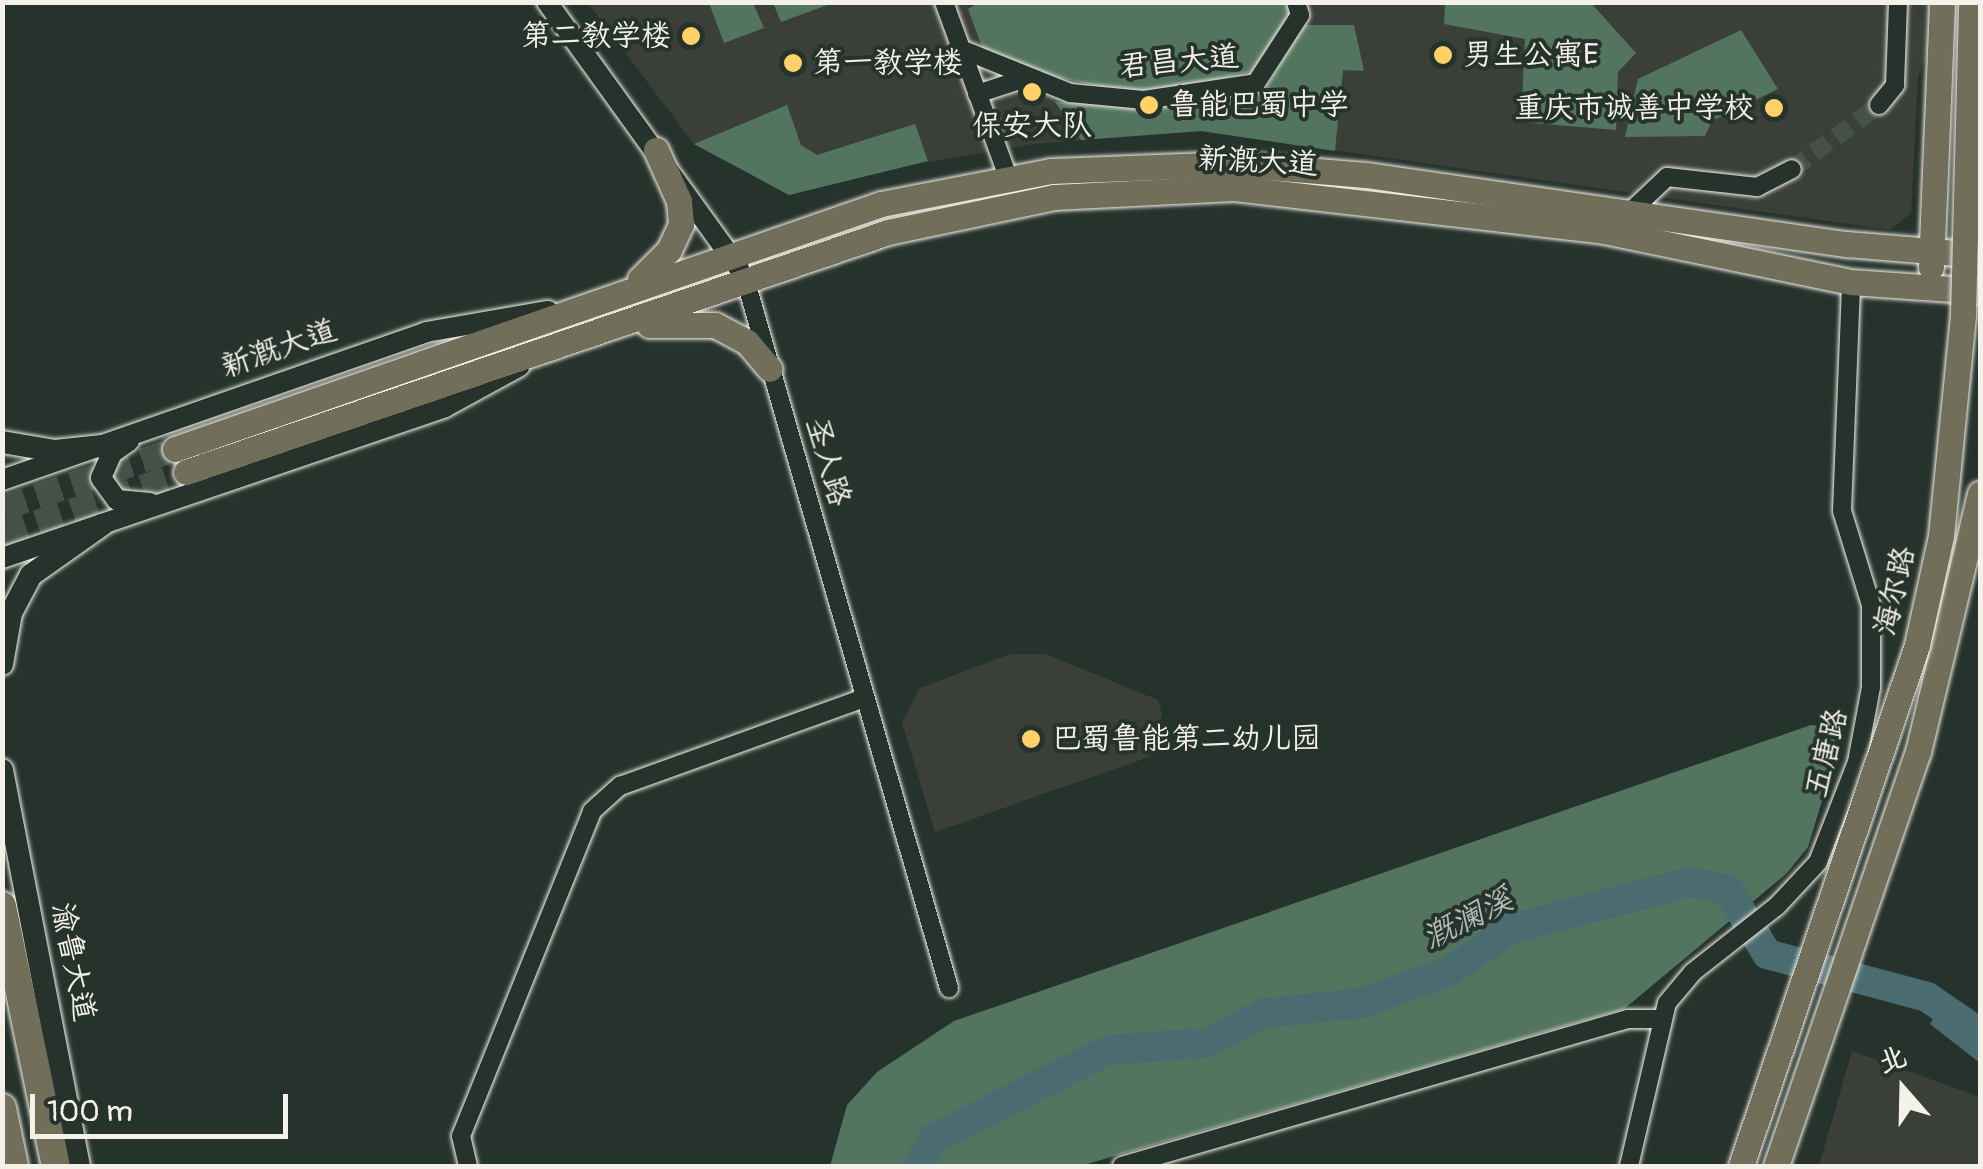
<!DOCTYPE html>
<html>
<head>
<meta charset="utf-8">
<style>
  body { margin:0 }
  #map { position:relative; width:1983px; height:1169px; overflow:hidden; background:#26332d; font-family:Pangolin,"LXGW WenKai TC",sans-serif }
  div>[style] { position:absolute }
  .built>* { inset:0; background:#3a3f39 }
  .green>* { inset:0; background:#53755f }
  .water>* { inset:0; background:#4a6c71 }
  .river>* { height:30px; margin:-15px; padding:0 15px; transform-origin:15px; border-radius:15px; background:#4a6c71 }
  .minor-tunnel>* { height:18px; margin-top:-9px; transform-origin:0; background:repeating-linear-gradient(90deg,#455049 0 18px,transparent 0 27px) }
  .primary-tunnel>* { height:25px; margin-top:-12.5px; transform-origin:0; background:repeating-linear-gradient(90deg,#455049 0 25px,transparent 0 37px) }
  .roads { filter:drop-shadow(0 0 2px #f4f1e8) drop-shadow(0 0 2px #f4f1e8) }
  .minor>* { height:18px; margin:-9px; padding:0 9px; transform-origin:9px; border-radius:9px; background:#26332d }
  .tertiary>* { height:20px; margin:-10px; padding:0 10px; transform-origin:10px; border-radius:10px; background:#26332d }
  .secondary>* { height:22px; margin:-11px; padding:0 11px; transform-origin:11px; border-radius:11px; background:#26332d }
  .primary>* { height:25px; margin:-12.5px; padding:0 12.5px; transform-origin:12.5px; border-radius:12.5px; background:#716e59 }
  .trunk>* { height:28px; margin:-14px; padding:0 14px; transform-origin:14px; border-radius:14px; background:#716e59 }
  .bridges { filter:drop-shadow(0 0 2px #f4f1e8) drop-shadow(0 0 2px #f4f1e8) }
  .primary-bridge>* { height:25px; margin:-12.5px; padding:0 12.5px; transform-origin:12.5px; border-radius:12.5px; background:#716e59 }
  .dots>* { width:28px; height:28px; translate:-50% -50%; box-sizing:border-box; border:5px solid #26332d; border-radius:50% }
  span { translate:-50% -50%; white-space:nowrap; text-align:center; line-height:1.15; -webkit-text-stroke:8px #26332d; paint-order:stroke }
  .poi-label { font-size:30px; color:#f4f1e8 }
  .right { translate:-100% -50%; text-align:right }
  .left { translate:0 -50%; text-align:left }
  .street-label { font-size:30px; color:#f4f1e8 }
  .water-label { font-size:32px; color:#b0bcb8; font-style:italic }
  .frame { position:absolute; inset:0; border:5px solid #f4f1e8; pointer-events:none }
  .north { position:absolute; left:1853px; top:1039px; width:100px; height:100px; -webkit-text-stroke:8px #26332d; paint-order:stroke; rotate:340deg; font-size:28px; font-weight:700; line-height:40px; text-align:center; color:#f4f1e8 }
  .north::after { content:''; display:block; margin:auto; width:35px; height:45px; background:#f4f1e8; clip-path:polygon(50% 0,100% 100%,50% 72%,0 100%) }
  .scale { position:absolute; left:30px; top:1094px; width:258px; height:45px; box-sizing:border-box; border:5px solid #f4f1e8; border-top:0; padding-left:12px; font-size:30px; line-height:35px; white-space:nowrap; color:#f4f1e8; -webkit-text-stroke:8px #26332d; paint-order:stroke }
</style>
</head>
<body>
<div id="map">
  <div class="built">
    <div style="clip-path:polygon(588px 3px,1935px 3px,1934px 35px,1918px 77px,1911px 213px,1890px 230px,1201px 131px,1034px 144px,891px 168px,789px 195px,694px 144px)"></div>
    <div style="clip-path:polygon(1010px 654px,1046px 654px,1158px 700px,1162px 714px,1149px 757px,935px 832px,902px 722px,920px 688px)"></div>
    <div style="clip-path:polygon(1852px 1051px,1980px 1097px,1980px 1166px,1819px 1166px)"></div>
  </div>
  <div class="green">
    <div style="clip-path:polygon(979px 2px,1286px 2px,1291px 16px,1253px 71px,1146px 96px,1056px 77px,984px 52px,968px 9px)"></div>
    <div style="clip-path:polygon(709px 3px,753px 3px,764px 28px,724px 43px)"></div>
    <div style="clip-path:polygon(773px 3px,833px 3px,781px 22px)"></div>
    <div style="clip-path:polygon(1445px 3px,1591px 3px,1636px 53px,1618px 72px,1616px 130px,1521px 122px,1525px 39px,1444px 24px)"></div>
    <div style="clip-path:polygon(1304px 25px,1354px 25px,1364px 71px,1343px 70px,1335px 151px,1201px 131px,1081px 140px,1055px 102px,1146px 107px,1265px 90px)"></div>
    <div style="clip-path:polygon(1741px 30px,1778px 89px,1712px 121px,1705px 136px,1625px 137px,1638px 79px)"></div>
    <div style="clip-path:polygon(787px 105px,801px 145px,817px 155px,915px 124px,928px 161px,789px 195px,694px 144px)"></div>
    <div style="clip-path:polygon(1811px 725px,1844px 728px,1808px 847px,1786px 874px,1624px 1009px,1080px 1166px,830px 1166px,847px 1105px,877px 1072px,954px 1021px)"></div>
  </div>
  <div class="water">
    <div style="clip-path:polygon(1945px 997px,1980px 1017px,1980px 1063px,1930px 1024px)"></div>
  </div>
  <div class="river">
    <div style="left:918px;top:1166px;width:31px;rotate:-61deg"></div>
    <div style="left:933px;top:1139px;width:196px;rotate:-27deg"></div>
    <div style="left:1108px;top:1050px;width:98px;rotate:-4.1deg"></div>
    <div style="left:1206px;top:1043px;width:66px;rotate:-27deg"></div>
    <div style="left:1265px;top:1013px;width:97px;rotate:-5.9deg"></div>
    <div style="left:1361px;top:1003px;width:95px;rotate:-19.8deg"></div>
    <div style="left:1450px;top:971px;width:74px;rotate:-34.5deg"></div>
    <div style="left:1511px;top:929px;width:185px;rotate:-14.7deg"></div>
    <div style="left:1690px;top:882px;width:39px;rotate:12deg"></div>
    <div style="left:1728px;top:890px;width:75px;rotate:58.6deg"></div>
    <div style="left:1767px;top:954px;width:166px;rotate:15deg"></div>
    <div style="left:1927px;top:997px;width:64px;rotate:34.2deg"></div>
  </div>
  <div class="minor-tunnel">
    <div style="left:1792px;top:169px;width:108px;rotate:-36.3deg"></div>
  </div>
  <div class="primary-tunnel">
    <div style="left:2px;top:508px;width:183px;rotate:-18.8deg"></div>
    <div style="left:2px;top:534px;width:194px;rotate:-18.6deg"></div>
  </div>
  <div class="roads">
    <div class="minor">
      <div style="left:944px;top:2px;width:189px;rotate:69.9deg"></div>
      <div style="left:961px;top:49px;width:118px;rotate:22deg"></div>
      <div style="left:1070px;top:93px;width:74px;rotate:5.4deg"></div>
      <div style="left:1144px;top:100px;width:113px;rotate:-8.6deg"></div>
      <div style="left:1256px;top:83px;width:81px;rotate:-57.1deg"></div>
      <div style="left:1300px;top:15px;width:14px;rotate:-107deg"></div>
      <div style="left:977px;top:94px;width:55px;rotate:-18.1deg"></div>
      <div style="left:1879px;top:105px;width:26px;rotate:-51deg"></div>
      <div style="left:1895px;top:85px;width:83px;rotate:-87.9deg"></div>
      <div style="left:1630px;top:212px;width:51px;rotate:-43.4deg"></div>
      <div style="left:1667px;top:177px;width:91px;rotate:6.3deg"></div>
      <div style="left:1757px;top:187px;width:39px;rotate:-27deg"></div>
      <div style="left:746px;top:282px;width:735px;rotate:73.96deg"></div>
      <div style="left:468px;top:1166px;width:31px;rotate:-103deg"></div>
      <div style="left:461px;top:1136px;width:350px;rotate:-68deg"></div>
      <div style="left:592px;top:811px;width:38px;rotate:-42deg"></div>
      <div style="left:620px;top:786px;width:259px;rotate:-19.8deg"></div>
      <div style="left:1122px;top:1166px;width:527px;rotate:-16.2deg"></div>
      <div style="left:1628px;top:1019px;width:35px"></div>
      <div style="left:1629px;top:1166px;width:167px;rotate:-76.9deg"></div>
      <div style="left:1667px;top:1003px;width:40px;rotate:-50deg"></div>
      <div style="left:1693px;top:972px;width:107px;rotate:-38.2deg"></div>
      <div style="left:1777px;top:906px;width:60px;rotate:-47deg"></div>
      <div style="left:1818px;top:862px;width:107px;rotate:-68.7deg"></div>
      <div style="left:1857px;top:762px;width:76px;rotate:-79.4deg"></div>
      <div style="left:1871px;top:687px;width:82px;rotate:-90deg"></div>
      <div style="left:1871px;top:605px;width:98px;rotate:-107.1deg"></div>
      <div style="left:1842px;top:511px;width:229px;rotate:-87.7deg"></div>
    </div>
    <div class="tertiary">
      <div style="left:547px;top:2px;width:328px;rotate:54.2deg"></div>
      <div style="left:129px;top:441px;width:21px;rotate:145deg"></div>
      <div style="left:112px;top:453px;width:27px;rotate:114deg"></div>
      <div style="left:101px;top:478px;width:27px;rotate:54deg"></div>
      <div style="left:117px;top:500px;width:33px;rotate:5deg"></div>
      <div style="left:2px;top:480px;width:449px;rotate:-19.2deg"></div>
      <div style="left:426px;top:332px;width:124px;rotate:-9.8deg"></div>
      <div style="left:2px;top:558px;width:468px;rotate:-18.8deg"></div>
      <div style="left:445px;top:407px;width:85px;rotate:-28.7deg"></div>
    </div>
    <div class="secondary">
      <div style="left:2px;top:442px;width:54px;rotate:9.6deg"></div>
      <div style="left:55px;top:451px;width:45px;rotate:-6.3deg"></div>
      <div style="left:2px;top:664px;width:52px;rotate:-80deg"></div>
      <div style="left:11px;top:613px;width:43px;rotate:-62.2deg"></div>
      <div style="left:31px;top:575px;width:87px;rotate:-35.2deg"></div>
      <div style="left:2px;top:770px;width:403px;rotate:79deg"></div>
    </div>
    <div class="primary">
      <div style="left:1931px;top:267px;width:265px;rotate:-87.6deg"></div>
      <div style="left:640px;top:279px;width:41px;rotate:-45deg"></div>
      <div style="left:669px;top:250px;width:29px;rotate:-65deg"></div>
      <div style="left:681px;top:224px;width:23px;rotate:-95deg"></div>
      <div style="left:679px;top:201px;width:56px;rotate:-114.3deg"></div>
      <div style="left:649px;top:325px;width:66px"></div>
      <div style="left:715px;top:325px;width:36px;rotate:28deg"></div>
      <div style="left:747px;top:342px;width:35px;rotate:50deg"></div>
      <div style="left:175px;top:449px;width:747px;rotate:-19.14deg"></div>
      <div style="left:881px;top:204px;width:173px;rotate:-11deg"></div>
      <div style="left:1051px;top:171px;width:183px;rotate:-2.2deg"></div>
      <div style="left:1234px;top:164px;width:132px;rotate:4.8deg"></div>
      <div style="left:1366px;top:175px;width:486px;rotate:8.2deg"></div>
      <div style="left:1847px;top:244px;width:133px;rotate:4.7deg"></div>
      <div style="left:186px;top:472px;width:742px;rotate:-18.87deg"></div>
      <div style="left:888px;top:232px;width:170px;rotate:-11.9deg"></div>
      <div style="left:1054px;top:197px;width:180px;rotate:-2.9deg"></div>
      <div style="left:1234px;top:188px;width:372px;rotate:6.6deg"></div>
      <div style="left:1604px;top:231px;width:252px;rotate:11.7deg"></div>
      <div style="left:1851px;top:282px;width:129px;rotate:4deg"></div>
      <div style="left:1776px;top:1166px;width:438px;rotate:-71.1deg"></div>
      <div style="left:1918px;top:752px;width:266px;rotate:-76.5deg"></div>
    </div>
    <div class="trunk">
      <div style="left:2px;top:906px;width:266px;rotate:78.3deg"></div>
      <div style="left:2px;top:1108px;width:59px;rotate:78.3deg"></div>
    </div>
  </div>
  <div class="bridges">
    <div class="primary-bridge">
      <div style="left:1741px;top:1166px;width:550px;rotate:-71.33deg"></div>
      <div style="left:1917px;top:645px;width:112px;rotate:-77.6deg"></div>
      <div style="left:1941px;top:536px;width:223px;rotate:-84.3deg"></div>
      <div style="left:1963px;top:314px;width:312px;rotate:-88.5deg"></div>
    </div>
  </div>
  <div class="dots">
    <div style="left:691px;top:36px;background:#ffd166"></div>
    <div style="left:1443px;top:55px;background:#ffd166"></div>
    <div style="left:793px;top:63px;background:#ffd166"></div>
    <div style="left:1032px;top:92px;background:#ffd166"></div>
    <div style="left:1149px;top:105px;background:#ffd166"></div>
    <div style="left:1774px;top:108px;background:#ffd166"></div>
    <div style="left:1031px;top:739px;background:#ffd166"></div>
  </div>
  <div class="poi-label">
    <span class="right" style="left:671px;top:36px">第二教学楼</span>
    <span class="left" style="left:1463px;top:55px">男生公寓E</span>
    <span class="left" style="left:813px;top:63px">第一教学楼</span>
    <span class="left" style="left:1169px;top:105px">鲁能巴蜀中学</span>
    <span class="right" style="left:1754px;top:108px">重庆市诚善中学校</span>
    <span style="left:1032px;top:126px">保安大队</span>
    <span class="left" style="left:1051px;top:739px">巴蜀鲁能第二幼儿园</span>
  </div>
  <div class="street-label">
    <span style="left:1179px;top:62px;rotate:-5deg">君昌大道</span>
    <span style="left:1258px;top:162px;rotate:3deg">新溉大道</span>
    <span style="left:279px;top:349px;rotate:-19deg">新溉大道</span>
    <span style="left:828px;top:462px;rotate:74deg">圣人路</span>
    <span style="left:1895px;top:591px;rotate:-77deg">海尔路</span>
    <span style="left:1827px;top:753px;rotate:-76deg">五唐路</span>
    <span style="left:73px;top:962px;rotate:79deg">渝鲁大道</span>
  </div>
  <div class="water-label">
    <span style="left:1468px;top:919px;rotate:-27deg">溉澜溪</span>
  </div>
  <div class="frame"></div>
  <div class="north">北</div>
  <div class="scale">100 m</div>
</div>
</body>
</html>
